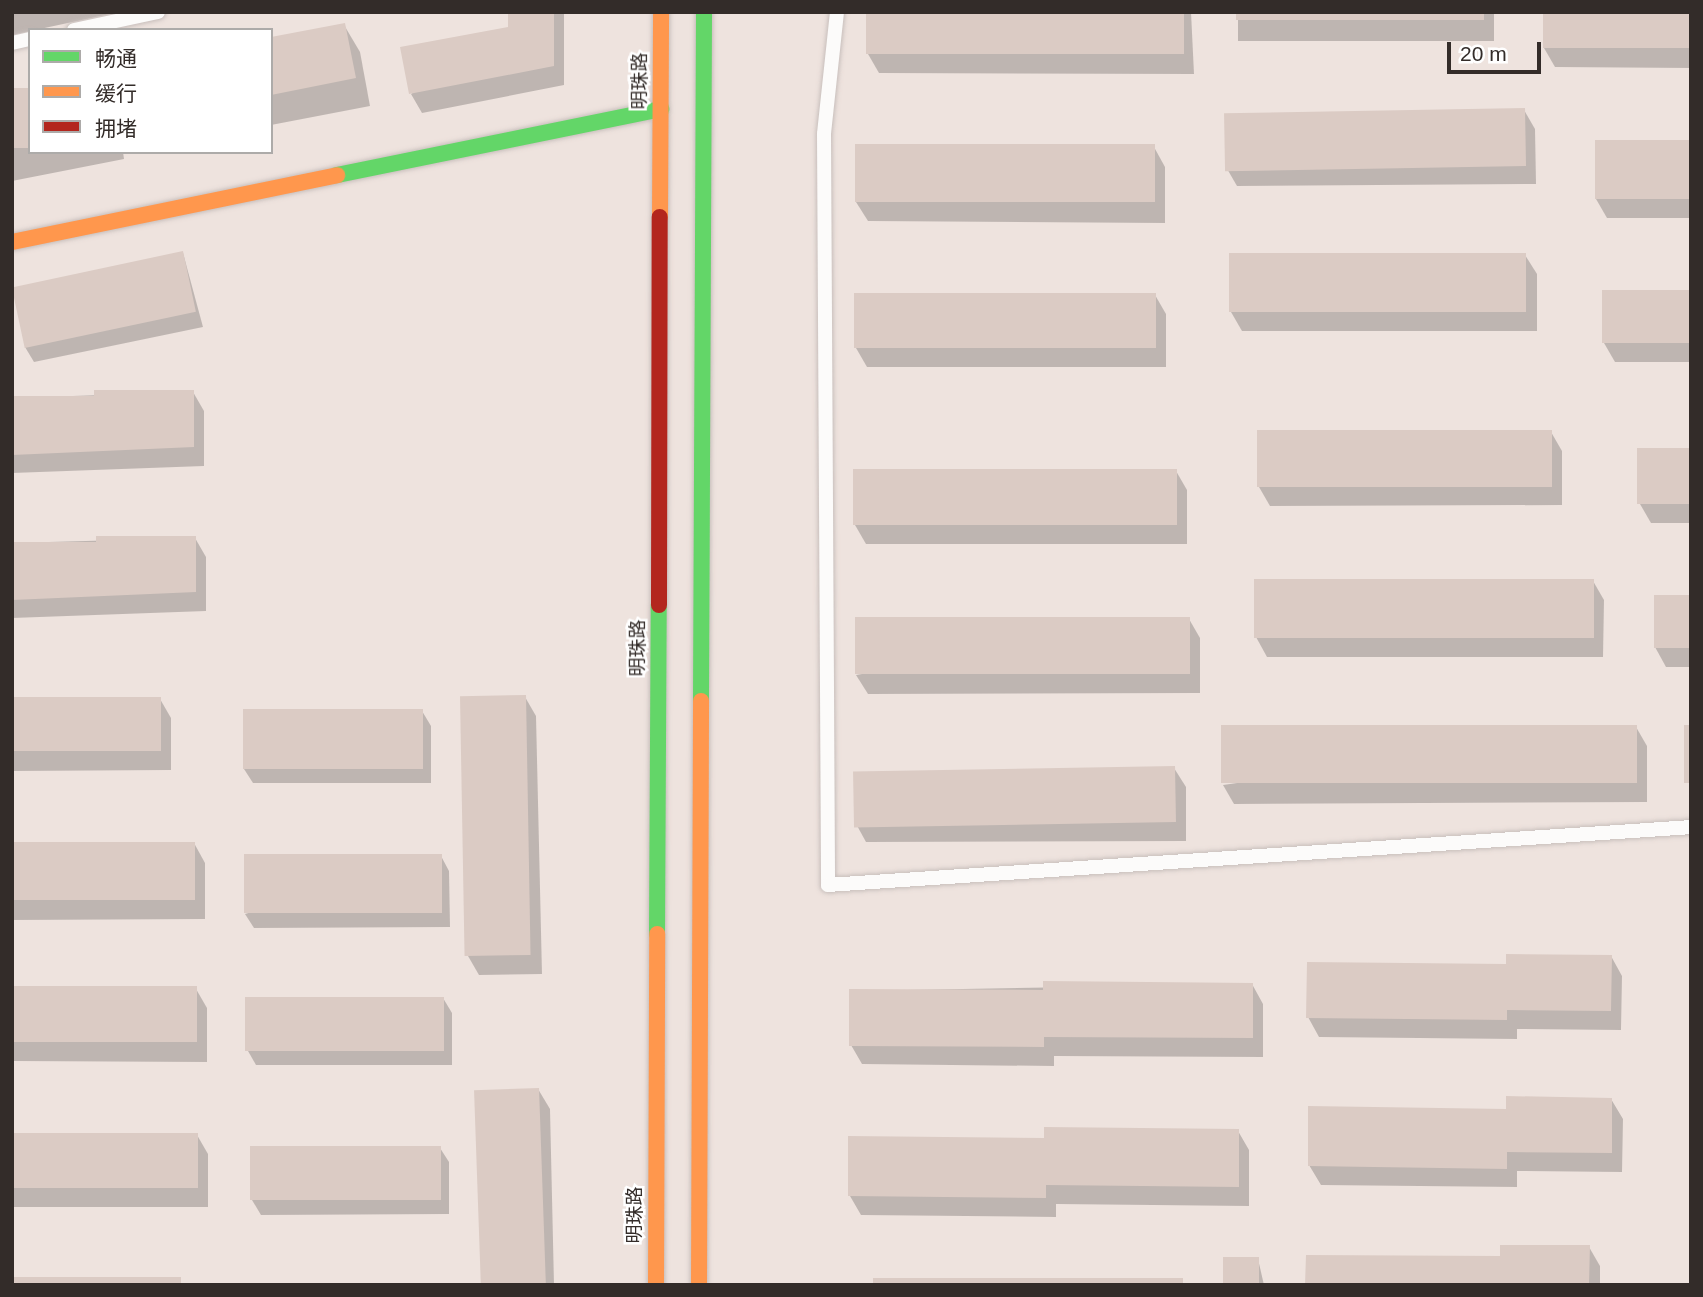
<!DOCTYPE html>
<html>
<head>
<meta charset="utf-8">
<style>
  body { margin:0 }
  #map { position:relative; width:1703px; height:1297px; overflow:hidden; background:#eee3de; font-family:Arial,"Noto Sans SC",sans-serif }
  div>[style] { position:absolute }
  .shadow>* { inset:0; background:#0003; transform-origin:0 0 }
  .building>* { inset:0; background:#dbcbc4; transform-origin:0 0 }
  .roads { filter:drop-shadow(0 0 2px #c8bfbc) drop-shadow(0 0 2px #c8bfbc) }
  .lane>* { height:14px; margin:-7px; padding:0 7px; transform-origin:7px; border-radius:7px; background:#fcfbfa }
  .fast>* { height:16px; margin:-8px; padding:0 8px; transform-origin:8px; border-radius:8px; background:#63d668 }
  .slow>* { height:16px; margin:-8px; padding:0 8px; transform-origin:8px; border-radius:8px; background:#ff974d }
  .jam>* { height:16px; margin:-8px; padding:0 8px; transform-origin:8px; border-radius:8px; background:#b3261e }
  span { translate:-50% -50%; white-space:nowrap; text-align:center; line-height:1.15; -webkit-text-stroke:5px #fff; paint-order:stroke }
  .street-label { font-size:19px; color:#332c29 }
  .frame { position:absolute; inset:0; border:14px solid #332c29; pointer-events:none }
  .legend { position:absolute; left:28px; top:28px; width:245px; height:126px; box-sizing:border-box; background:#fff; border:2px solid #adaba9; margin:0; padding:9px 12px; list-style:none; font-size:21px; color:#332c29 }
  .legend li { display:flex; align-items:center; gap:14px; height:35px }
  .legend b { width:35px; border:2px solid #adaba9 }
  .scale { position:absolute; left:1447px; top:42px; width:94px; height:32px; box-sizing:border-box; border:4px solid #332c29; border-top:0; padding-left:9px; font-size:21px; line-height:24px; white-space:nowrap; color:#332c29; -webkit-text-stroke:5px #fff; paint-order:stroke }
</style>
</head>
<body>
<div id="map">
  <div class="shadow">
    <div style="clip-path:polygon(12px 12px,119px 12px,12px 35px)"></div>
    <div style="clip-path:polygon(510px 12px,564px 12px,564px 85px,422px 113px,411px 94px,509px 28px)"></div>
    <div style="clip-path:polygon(868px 12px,1191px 12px,1194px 74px,879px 73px,868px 54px)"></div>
    <div style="left:1238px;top:12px;width:256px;height:29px"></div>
    <div style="clip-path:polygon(1691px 12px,1691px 68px,1555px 67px,1544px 48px)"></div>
    <div style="clip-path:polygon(344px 25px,360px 52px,370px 106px,271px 125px,271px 39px)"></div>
    <div style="clip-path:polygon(30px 90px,30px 152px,123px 152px,124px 159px,12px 181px,12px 94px)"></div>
    <div style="clip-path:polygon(1524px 110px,1535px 129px,1536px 184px,1237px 186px,1226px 167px)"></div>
    <div style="clip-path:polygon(1691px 142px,1691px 218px,1607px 218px,1596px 199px)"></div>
    <div style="clip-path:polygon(1154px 147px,1165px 167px,1165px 223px,868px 221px,856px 202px)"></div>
    <div style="clip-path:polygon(183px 253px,203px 327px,34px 362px,25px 347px)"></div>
    <div style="clip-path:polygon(1525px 255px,1537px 274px,1537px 331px,1242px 331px,1231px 312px)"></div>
    <div style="clip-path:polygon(1691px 292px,1691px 362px,1615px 362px,1604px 343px)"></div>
    <div style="clip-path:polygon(1155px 295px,1166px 314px,1166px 367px,867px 367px,856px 348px)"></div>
    <div style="clip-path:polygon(193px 392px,204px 411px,204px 466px,12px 473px,12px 398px)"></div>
    <div style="clip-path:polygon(1551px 432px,1562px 451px,1562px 505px,1270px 506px,1259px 487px)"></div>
    <div style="clip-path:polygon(1691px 450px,1691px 523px,1651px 523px,1640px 504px)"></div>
    <div style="clip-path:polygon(1176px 471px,1187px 490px,1187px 544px,866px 544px,855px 525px)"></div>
    <div style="clip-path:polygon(195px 538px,206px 557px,206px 611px,12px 618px,12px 543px)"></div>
    <div style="clip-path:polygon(1593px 581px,1604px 600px,1603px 657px,1267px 657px,1256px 637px)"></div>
    <div style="clip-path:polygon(1691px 597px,1691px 667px,1666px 667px,1655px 647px)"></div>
    <div style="clip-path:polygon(1189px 619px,1200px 638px,1200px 693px,868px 694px,856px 675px)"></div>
    <div style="clip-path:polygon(525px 697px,536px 716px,542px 974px,479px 975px,468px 956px)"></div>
    <div style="clip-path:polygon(160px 699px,171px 718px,171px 770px,12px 771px,12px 700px)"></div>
    <div style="clip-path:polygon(422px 711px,431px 726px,431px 783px,253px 783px,244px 769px)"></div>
    <div style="clip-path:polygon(1636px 727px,1647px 746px,1647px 802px,1234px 804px,1223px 785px)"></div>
    <div style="clip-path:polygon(1174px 768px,1186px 787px,1186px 841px,866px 842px,855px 822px)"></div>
    <div style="clip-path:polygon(194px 843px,205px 863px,205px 919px,12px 920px,12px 844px)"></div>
    <div style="clip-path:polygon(441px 856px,449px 871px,450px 927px,254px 928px,245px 914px)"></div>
    <div style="clip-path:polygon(1611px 956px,1622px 976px,1621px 1030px,1517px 1029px,1517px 1039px,1319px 1037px,1308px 1017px,1508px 966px)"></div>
    <div style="clip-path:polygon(1252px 984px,1263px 1004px,1263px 1057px,1054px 1056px,1054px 1066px,862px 1064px,851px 1045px,851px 991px)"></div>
    <div style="clip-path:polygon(12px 988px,196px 989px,207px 1008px,207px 1062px,12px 1061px)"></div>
    <div style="clip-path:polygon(443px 998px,452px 1013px,452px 1065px,256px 1065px,248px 1051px)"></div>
    <div style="clip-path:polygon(538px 1089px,550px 1109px,554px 1285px,481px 1285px)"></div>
    <div style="clip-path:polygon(1611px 1099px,1623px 1119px,1622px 1172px,1517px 1171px,1517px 1187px,1321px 1185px,1309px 1165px,1508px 1110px)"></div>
    <div style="clip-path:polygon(1238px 1131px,1249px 1150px,1249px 1206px,1056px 1204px,1056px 1217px,861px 1215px,850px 1196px,1046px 1139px)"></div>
    <div style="clip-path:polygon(12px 1135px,197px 1135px,208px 1154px,208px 1207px,12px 1207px)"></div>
    <div style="clip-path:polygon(440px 1148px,449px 1162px,449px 1214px,261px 1215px,252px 1200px)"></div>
    <div style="clip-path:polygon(1589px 1247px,1600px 1266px,1600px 1285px,1307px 1285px)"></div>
    <div style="clip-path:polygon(1258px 1259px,1264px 1285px,1225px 1285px)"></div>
  </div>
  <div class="building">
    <div style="clip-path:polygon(508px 12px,554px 12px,554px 66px,409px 94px,400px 47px,508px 27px)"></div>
    <div style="left:866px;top:12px;width:318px;height:42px"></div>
    <div style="left:1236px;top:12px;width:248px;height:8px"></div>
    <div style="left:1543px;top:12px;width:148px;height:36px"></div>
    <div style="clip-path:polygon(345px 23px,356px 78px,271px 95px,271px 37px)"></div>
    <div style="left:30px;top:88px;width:60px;height:18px;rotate:90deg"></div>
    <div style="left:1525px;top:108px;width:58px;height:301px;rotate:89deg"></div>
    <div style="left:1595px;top:140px;width:96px;height:59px"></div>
    <div style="left:855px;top:144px;width:300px;height:58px"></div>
    <div style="left:183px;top:251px;width:62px;height:175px;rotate:78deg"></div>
    <div style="left:1229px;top:253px;width:297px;height:59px"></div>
    <div style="left:1691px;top:290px;width:53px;height:89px;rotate:90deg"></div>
    <div style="left:854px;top:293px;width:302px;height:55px"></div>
    <div style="clip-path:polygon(94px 390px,194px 390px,194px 447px,12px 455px,12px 396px,94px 396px)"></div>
    <div style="left:1552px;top:430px;width:57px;height:295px;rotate:90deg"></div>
    <div style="left:1637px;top:448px;width:54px;height:56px"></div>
    <div style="left:853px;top:469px;width:324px;height:56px"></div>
    <div style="clip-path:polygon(96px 536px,196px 536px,196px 592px,12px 600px,12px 542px,96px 542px)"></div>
    <div style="left:1254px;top:579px;width:340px;height:59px"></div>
    <div style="left:1654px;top:595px;width:37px;height:53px"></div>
    <div style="left:1190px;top:617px;width:57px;height:335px;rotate:90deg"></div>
    <div style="left:526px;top:695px;width:260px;height:66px;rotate:89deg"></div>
    <div style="left:161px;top:697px;width:54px;height:149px;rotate:90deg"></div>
    <div style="left:243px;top:709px;width:180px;height:60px"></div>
    <div style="left:1637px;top:725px;width:58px;height:416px;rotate:90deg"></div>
    <div style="left:1684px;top:725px;width:7px;height:58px"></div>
    <div style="left:1175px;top:766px;width:56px;height:322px;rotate:89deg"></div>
    <div style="left:195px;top:842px;width:58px;height:183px;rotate:90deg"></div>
    <div style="left:442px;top:854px;width:59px;height:198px;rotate:90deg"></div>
    <div style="clip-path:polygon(1506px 954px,1612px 955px,1611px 1011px,1507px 1010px,1507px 1020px,1306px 1018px,1307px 962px,1506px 964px)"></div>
    <div style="clip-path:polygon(1043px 981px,1253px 983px,1253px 1038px,1044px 1037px,1044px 1047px,849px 1046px,849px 989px,1043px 990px)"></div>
    <div style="left:12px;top:986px;width:185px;height:56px"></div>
    <div style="left:245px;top:997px;width:199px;height:54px"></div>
    <div style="left:539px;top:1088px;width:197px;height:65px;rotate:88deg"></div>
    <div style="clip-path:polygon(1506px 1096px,1612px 1098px,1612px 1153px,1507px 1152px,1507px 1169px,1308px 1166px,1308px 1106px,1506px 1109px)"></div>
    <div style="clip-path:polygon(1044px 1127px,1239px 1129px,1239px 1187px,1046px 1185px,1046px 1198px,848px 1196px,848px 1136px,1044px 1138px)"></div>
    <div style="left:198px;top:1133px;width:55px;height:186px;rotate:90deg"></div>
    <div style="left:441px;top:1146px;width:54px;height:191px;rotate:90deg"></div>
    <div style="clip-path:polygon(1500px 1245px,1590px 1245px,1589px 1285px,1305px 1285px,1306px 1255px,1500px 1256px)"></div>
    <div style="left:1223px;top:1257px;width:36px;height:28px"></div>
    <div style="left:12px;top:1277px;width:169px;height:8px"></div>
    <div style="left:873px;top:1278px;width:310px;height:7px"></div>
  </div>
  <div class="roads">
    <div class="lane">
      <div style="left:837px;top:12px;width:123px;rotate:96.1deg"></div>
      <div style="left:824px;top:134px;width:751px;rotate:89.69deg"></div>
      <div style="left:828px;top:885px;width:865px;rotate:-3.84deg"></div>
      <div style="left:74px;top:30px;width:86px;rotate:-12.1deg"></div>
      <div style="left:12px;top:43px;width:18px;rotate:-13deg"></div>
    </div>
    <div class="fast">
      <div style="left:337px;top:175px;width:331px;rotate:-11.5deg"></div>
      <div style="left:701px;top:701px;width:689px;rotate:-89.75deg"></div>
      <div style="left:657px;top:934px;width:329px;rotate:-89.7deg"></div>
    </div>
    <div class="slow">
      <div style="left:660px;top:217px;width:205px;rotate:-89.7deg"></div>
      <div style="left:12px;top:242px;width:332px;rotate:-11.6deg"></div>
      <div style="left:656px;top:1285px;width:351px;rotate:-89.8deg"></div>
      <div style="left:699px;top:1285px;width:584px;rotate:-89.8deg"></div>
    </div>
    <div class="jam">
      <div style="left:659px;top:605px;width:388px;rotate:-89.9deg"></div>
    </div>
  </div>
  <div class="street-label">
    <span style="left:640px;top:81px;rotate:-90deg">明珠路</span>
    <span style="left:638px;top:648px;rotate:-90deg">明珠路</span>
    <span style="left:635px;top:1215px;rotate:-90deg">明珠路</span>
  </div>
  <div class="frame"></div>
  <ul class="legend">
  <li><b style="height:9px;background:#63d668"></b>畅通</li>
  <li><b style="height:9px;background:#ff974d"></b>缓行</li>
  <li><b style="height:9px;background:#b3261e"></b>拥堵</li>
  </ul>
  <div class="scale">20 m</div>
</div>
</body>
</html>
